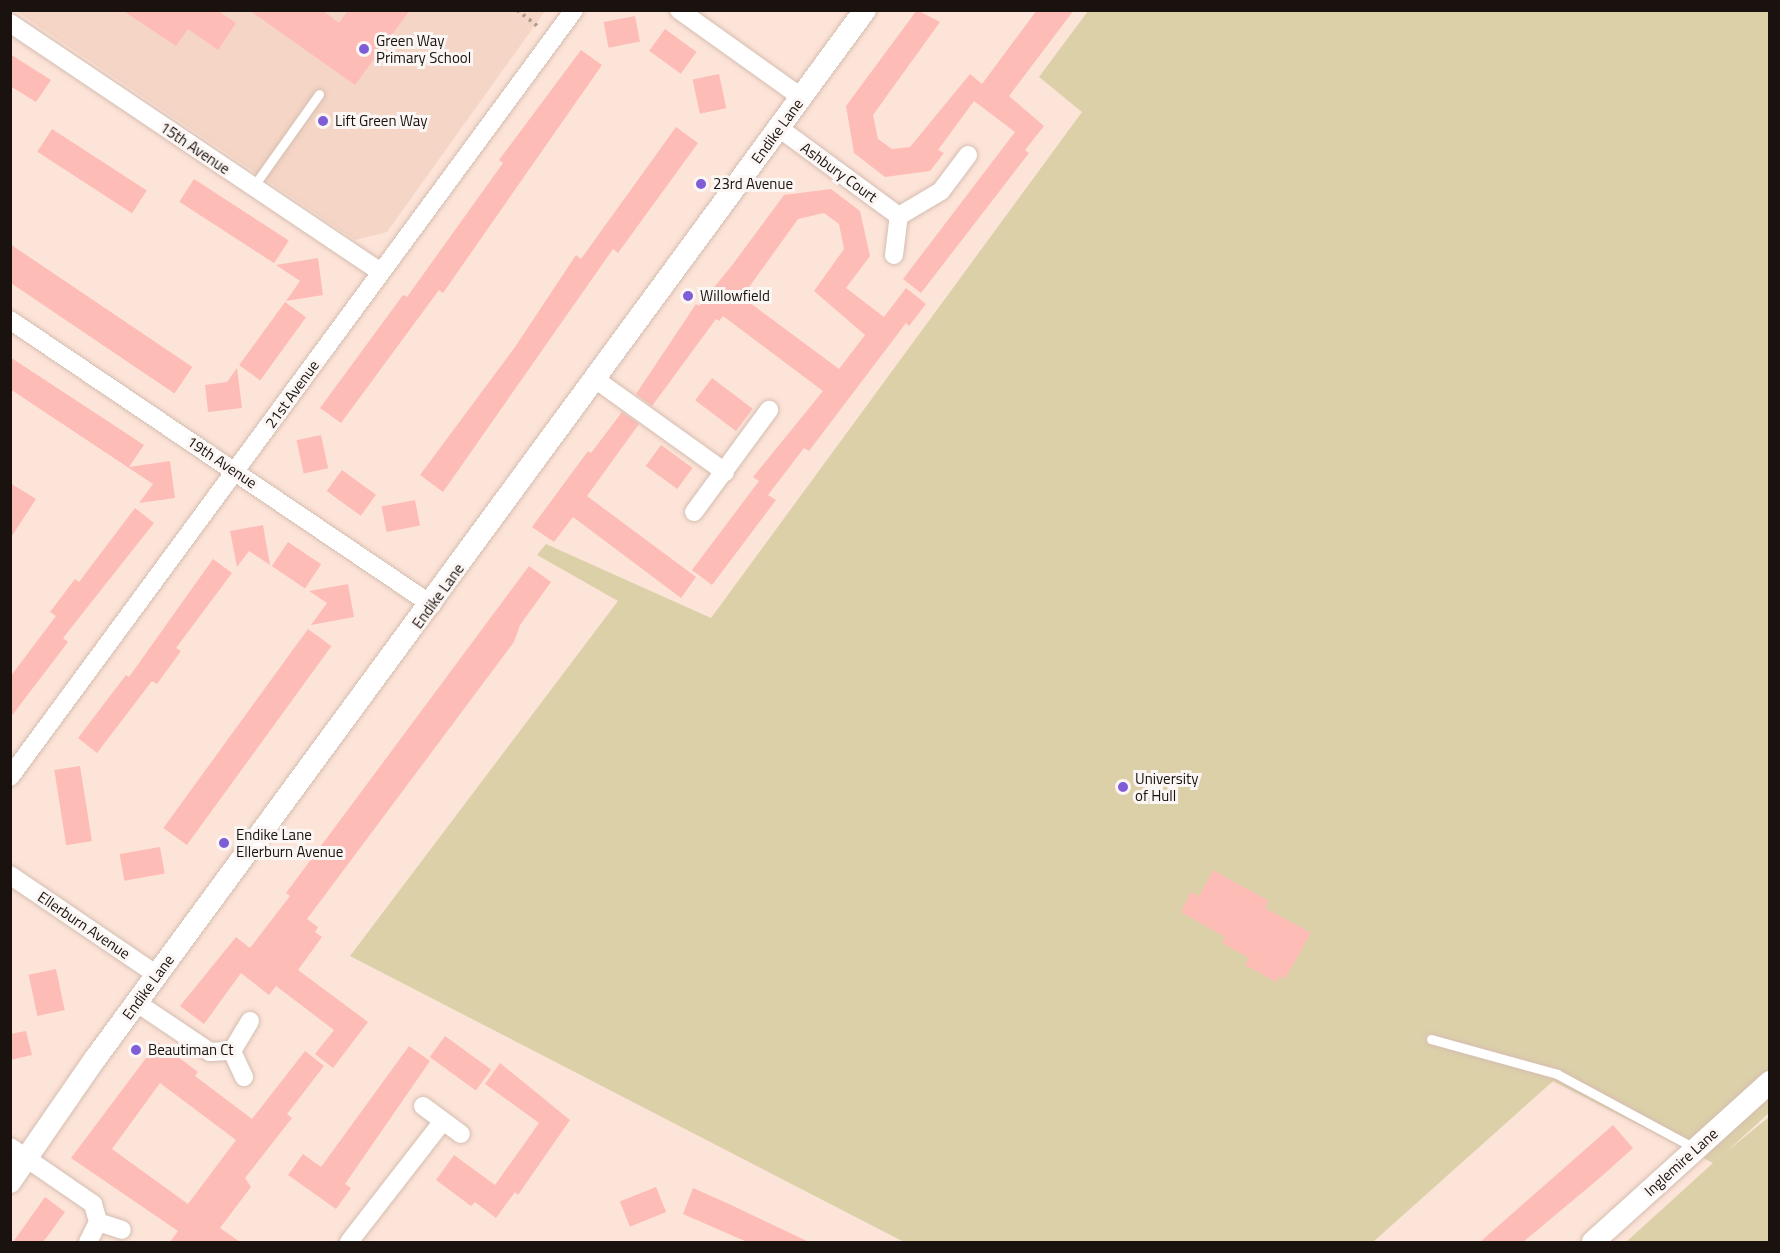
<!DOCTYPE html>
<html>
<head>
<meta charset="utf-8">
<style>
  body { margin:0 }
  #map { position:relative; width:1780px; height:1253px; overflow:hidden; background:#fde4d8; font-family:"Titillium Web",sans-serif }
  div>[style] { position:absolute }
  .built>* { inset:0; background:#f5d5c5 }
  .green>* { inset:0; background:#dcd0a9 }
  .building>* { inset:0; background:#febcb6; transform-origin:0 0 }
  .path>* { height:4px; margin-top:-2px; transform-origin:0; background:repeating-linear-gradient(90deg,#b19e95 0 3px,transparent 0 7.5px) }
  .roads { filter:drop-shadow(0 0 2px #d5bdb1) drop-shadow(0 0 2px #d5bdb1) }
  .service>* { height:9px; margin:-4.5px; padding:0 4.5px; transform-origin:4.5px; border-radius:4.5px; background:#fff }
  .minor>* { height:18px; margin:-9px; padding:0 9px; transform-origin:9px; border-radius:9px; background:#fff }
  .tertiary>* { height:22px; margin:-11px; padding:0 11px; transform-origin:11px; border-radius:11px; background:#fff }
  .dots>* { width:16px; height:16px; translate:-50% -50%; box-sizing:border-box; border:3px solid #fbf6f4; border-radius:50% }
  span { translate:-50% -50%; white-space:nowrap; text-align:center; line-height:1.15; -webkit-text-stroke:6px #fbf6f4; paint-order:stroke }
  .poi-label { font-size:15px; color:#1a120e }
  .left { translate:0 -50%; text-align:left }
  .street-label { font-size:15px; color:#1a120e }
  .frame { position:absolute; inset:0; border:12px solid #1a120e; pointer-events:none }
</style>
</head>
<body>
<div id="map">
  <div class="built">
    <div style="clip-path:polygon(16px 11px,545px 11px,387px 232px,355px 240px)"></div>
  </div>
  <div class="green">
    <div style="clip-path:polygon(1088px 11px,1769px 11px,1770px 1112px,1726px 1152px,1769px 1117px,1769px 1242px,1626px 1242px,1713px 1163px,1553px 1081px,1373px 1242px,904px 1242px,350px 956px,618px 601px,537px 555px,546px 544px,711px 618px,1082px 112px,1039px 77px)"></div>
  </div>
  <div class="building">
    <div style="clip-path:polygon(122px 10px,217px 10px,236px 23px,218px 50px,188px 29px,176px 46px)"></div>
    <div style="clip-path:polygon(249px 10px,322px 10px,339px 23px,348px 10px,410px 10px,355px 85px)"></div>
    <div style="clip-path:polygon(917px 10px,940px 22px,873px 115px,878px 139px,892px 149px,910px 147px,970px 74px,982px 84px,1037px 10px,1074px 10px,1009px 96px,1044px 126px,1025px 150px,1029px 153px,921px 293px,903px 279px,1015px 132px,974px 101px,938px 150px,944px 153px,930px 171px,885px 177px,854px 153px,846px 106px)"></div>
    <div style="left:635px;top:16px;width:26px;height:32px;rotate:79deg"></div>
    <div style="left:665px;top:29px;width:39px;height:27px;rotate:36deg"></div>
    <div style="clip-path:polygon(581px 50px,602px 65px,443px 293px,439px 290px,341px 423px,320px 408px,403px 295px,407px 297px,503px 163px,499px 160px)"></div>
    <div style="clip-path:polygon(10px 54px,51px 80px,36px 102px,10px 86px)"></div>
    <div style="left:719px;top:74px;width:35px;height:27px;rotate:78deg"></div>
    <div style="clip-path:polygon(676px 127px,698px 143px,618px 253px,613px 249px,443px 492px,420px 475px,515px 347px,576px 255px,581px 259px)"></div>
    <div style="left:52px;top:129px;width:113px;height:27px;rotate:33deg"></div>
    <div style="left:194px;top:179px;width:113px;height:27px;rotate:33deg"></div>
    <div style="clip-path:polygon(evenodd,831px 189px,860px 211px,870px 256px,846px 288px,884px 317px,906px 288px,926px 304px,909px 326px,906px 323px,809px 451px,804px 448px,768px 495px,776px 500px,712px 585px,692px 570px,759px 481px,753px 477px,823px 391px,723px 316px,719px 321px,716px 319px,652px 406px,636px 394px,696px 304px,699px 306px,733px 264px,784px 195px,831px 189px,824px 213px,839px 224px,844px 249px,814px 291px,865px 335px,839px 369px,742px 297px,798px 219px,824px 213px)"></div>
    <div style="left:10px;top:244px;width:220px;height:32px;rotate:34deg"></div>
    <div style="clip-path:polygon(318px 258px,323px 295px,286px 301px,300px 281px,276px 265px)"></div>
    <div style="left:285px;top:302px;width:26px;height:78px;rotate:36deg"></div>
    <div style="clip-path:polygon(10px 357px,144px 445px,129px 467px,170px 461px,175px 498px,139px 503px,153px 484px,10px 389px)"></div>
    <div style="clip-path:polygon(237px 368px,242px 408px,208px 412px,205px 385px,227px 382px)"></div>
    <div style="left:712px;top:378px;width:51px;height:28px;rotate:37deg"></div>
    <div style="clip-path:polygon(622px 412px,639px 424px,587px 496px,696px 577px,681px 598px,573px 517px,554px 542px,532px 527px,588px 451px,591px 453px)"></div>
    <div style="left:321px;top:435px;width:34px;height:25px;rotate:78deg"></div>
    <div style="left:661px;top:445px;width:39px;height:26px;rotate:36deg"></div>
    <div style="left:342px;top:470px;width:42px;height:26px;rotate:36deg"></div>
    <div style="clip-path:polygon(10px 483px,36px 499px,10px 539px)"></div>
    <div style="left:415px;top:500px;width:26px;height:34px;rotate:79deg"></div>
    <div style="clip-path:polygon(135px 508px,154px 523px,63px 638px,68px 642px,10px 718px,10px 677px,56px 616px,50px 612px,75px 579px,79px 582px)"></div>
    <div style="clip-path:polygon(263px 525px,270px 565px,249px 551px,237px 567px,230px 531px)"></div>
    <div style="left:288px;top:542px;width:40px;height:29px;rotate:34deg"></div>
    <div style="clip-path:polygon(213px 559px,232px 573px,176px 648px,181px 651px,157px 684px,152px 681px,97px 753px,78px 738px,126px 675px,129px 677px)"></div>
    <div style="clip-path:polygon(529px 566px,551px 582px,520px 625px,514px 642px,307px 919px,318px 927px,315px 932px,322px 937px,298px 970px,368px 1022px,333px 1068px,315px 1054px,334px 1030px,276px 986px,269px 995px,241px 973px,204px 1024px,180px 1006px,236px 937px,250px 948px,290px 896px,286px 893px)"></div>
    <div style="clip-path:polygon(348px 584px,354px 617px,311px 625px,327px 603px,309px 591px)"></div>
    <div style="left:308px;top:629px;width:29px;height:246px;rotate:36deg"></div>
    <div style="left:80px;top:766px;width:76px;height:26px;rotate:81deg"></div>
    <div style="left:160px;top:847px;width:27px;height:41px;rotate:80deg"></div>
    <div style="clip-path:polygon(1213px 870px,1269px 901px,1265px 908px,1311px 933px,1285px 979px,1280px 976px,1276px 982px,1245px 965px,1249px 958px,1222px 943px,1225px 937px,1181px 912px,1191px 892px,1199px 896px)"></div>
    <div style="left:56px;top:969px;width:42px;height:28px;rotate:78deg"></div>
    <div style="clip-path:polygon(26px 1031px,32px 1055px,10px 1060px,10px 1034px)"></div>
    <div style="left:445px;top:1036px;width:57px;height:26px;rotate:36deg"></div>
    <div style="clip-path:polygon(evenodd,158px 1042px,198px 1072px,195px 1076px,252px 1119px,305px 1051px,324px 1066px,287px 1114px,292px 1118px,245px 1178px,251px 1187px,220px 1228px,240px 1242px,170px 1242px,178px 1231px,71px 1158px,158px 1042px,160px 1083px,236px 1140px,188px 1204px,112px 1149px,160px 1083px)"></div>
    <div style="clip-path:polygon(409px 1046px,430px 1061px,345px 1184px,351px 1188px,336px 1209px,288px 1175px,303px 1154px,321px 1167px)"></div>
    <div style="clip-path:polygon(500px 1063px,570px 1120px,518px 1195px,515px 1192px,496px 1218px,475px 1202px,471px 1206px,436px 1180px,454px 1155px,495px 1185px,539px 1123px,485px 1084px)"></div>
    <div style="clip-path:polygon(1613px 1125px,1633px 1148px,1602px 1176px,1523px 1242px,1480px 1242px)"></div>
    <div style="left:656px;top:1187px;width:27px;height:39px;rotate:68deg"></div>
    <div style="clip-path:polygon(693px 1188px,729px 1204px,809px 1242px,747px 1242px,683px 1214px)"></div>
    <div style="clip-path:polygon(45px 1197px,65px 1212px,50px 1233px,43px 1242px,13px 1242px)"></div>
  </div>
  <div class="path">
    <div style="left:517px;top:10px;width:28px;rotate:38deg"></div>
  </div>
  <div class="roads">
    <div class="service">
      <div style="left:253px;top:187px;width:114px;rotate:-54.6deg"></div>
      <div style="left:1431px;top:1039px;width:131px;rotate:15.5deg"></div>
      <div style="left:1557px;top:1074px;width:158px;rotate:28.3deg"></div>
    </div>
    <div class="minor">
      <div style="left:679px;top:10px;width:150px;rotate:35.5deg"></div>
      <div style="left:10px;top:23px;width:447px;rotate:33.9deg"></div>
      <div style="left:779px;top:128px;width:149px;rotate:36.3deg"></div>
      <div style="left:894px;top:255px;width:39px;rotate:-83deg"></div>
      <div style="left:899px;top:216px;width:49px;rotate:-30.8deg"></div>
      <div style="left:941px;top:191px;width:45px;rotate:-53.1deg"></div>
      <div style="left:10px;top:320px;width:509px;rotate:34.03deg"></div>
      <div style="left:595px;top:379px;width:160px;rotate:35.6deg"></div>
      <div style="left:694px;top:512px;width:127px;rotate:-53.7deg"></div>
      <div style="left:10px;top:777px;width:952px;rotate:-53.67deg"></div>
      <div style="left:10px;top:875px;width:178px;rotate:34.2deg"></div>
      <div style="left:137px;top:1003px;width:88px;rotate:33.9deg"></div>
      <div style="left:210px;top:1052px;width:22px;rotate:-3deg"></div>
      <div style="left:244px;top:1077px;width:29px;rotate:-115deg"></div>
      <div style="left:232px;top:1051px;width:35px;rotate:-59deg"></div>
      <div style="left:423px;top:1106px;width:47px;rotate:36.4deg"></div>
      <div style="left:10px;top:1147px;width:101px;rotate:34.5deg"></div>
      <div style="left:93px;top:1204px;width:19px;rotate:74deg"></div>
      <div style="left:88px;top:1242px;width:22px;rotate:-63deg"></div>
      <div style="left:98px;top:1222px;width:25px;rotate:18deg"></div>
      <div style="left:349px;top:1242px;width:152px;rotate:-52.2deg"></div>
    </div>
    <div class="tertiary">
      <div style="left:10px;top:1182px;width:150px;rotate:-55.4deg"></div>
      <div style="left:95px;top:1059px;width:1301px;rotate:-53.72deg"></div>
      <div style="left:1593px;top:1242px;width:239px;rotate:-42.1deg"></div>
    </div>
  </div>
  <div class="dots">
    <div style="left:364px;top:49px;background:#7e5dd7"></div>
    <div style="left:323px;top:121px;background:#7e5dd7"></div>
    <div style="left:701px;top:184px;background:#7e5dd7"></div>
    <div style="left:688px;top:296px;background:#7e5dd7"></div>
    <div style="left:1123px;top:787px;background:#7e5dd7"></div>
    <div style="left:224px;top:843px;background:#7e5dd7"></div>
    <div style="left:136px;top:1050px;background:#7e5dd7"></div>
  </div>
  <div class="poi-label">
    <span class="left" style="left:376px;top:49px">Green Way<br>Primary School</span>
    <span class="left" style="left:335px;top:121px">Lift Green Way</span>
    <span class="left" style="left:713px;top:184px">23rd Avenue</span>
    <span class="left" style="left:700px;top:296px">Willowfield</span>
    <span class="left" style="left:1135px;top:787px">University<br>of Hull</span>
    <span class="left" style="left:236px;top:843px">Endike Lane<br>Ellerburn Avenue</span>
    <span class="left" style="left:148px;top:1050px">Beautiman Ct</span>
  </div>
  <div class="street-label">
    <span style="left:777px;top:131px;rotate:-54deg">Endike Lane</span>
    <span style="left:195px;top:148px;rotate:34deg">15th Avenue</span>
    <span style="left:839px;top:172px;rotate:36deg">Ashbury Court</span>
    <span style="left:292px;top:394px;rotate:-54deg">21st Avenue</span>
    <span style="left:222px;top:462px;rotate:34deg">19th Avenue</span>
    <span style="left:438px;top:596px;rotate:-54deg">Endike Lane</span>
    <span style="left:84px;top:925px;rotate:34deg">Ellerburn Avenue</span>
    <span style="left:148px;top:987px;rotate:-54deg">Endike Lane</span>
    <span style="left:1681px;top:1162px;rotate:-42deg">Inglemire Lane</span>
  </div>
  <div class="frame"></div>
</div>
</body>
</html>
